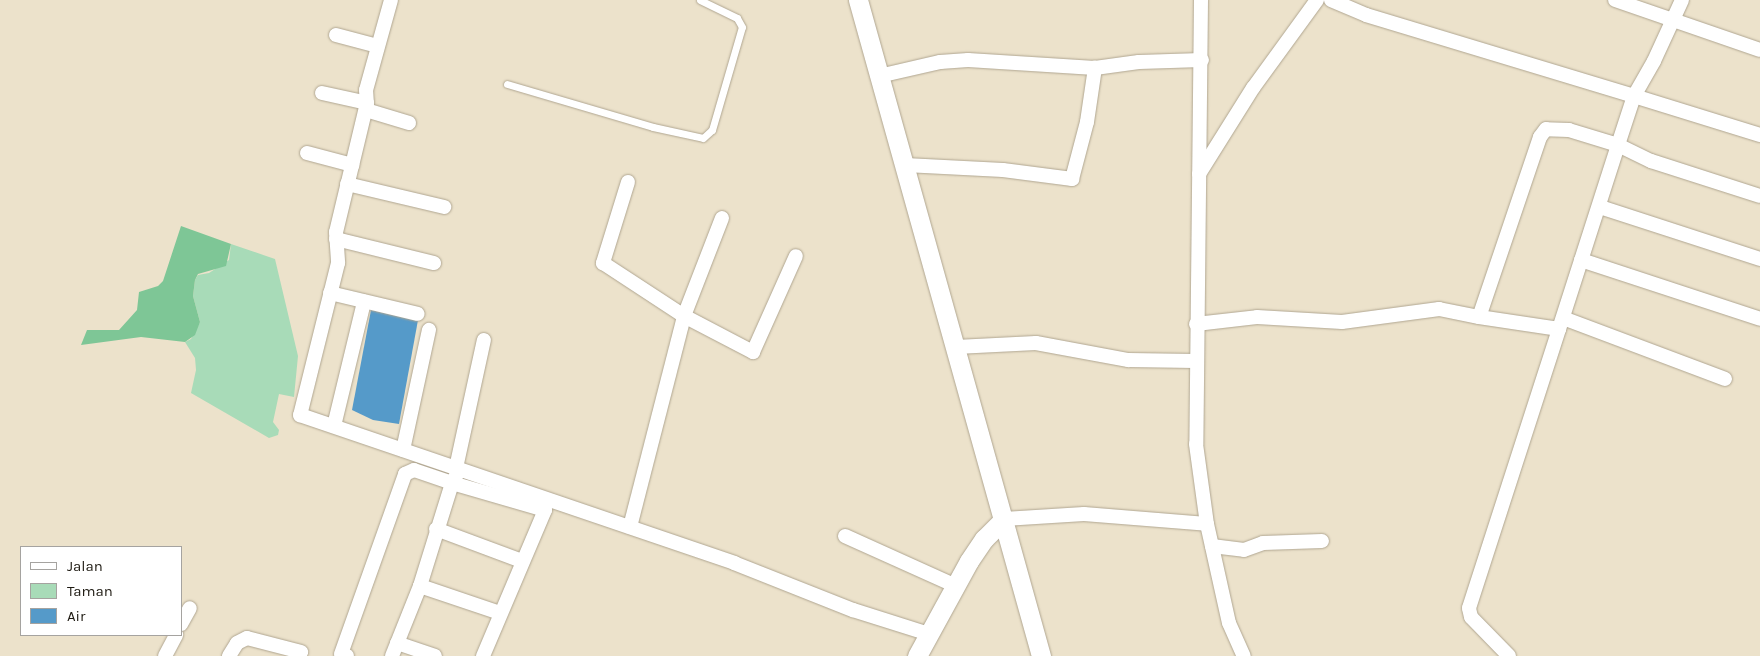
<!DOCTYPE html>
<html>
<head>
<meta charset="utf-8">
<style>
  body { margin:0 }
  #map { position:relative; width:1760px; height:656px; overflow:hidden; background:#ece2cb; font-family:Karla,sans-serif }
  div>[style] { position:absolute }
  .green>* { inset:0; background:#a8dbb8 }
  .forest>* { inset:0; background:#7ec696 }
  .water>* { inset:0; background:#559ac9 }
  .roads { filter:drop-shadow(0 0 1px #b0a691) drop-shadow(0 0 1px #b0a691) }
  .lane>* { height:7px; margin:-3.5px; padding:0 3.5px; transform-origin:3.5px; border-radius:3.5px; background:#fff }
  .street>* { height:14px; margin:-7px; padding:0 7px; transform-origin:7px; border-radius:7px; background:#fff }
  .secondary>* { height:19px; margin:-9.5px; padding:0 9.5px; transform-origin:9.5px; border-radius:9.5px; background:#fff }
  span { translate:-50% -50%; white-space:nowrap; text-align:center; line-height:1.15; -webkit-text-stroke:4px #fff; paint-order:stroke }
  .legend { position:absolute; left:20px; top:546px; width:162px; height:90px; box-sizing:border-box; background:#fff; border:1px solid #a5a3a0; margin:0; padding:6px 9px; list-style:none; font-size:15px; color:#1e1a12 }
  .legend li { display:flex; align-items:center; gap:10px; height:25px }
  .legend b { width:25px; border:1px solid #a5a3a0 }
</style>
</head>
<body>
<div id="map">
  <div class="green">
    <div style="clip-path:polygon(231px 244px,275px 259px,298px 356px,294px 397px,279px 394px,273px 422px,279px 430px,278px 435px,269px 438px,191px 393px,196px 370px,195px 358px,185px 342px,191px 339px,200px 322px,193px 296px,195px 280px,198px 275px,209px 273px,229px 260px)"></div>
  </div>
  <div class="forest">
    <div style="clip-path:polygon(181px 226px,231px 244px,226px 266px,198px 274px,195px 280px,193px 296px,200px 322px,195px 335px,185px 342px,141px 337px,81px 345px,87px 330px,119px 330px,137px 310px,139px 292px,158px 286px,163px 281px)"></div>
  </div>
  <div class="water">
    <div style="clip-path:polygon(371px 310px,418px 320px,399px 424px,373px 420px,352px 410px)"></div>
  </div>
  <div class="roads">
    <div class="lane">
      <div style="left:507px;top:84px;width:152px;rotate:16.4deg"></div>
      <div style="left:653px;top:127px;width:51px;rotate:12.4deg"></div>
      <div style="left:703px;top:138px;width:12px;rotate:-42deg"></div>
      <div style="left:712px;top:130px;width:107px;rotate:-73.8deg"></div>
      <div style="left:742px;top:27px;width:10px;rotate:-119deg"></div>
      <div style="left:737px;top:18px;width:41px;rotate:-154.1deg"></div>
    </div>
    <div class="street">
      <div style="left:391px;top:0;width:93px;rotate:105.5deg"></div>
      <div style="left:366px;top:90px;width:13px;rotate:86deg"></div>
      <div style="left:367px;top:103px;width:133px;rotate:103.5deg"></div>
      <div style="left:336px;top:232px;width:31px;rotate:86deg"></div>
      <div style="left:338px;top:263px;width:157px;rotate:104deg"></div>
      <div style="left:300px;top:415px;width:459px;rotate:18.8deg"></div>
      <div style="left:734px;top:563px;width:128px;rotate:21.6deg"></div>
      <div style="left:853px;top:610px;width:80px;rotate:17.5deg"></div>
      <div style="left:1201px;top:0;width:444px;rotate:90.6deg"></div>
      <div style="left:1196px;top:444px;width:81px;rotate:82.2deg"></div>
      <div style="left:1207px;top:524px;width:101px;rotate:77.5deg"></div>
      <div style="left:1229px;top:623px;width:36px;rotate:66deg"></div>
      <div style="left:1331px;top:0;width:38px;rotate:23deg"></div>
      <div style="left:1366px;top:15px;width:280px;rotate:16.8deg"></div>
      <div style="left:1634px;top:96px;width:52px;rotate:108.1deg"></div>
      <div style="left:1618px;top:145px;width:37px;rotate:26deg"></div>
      <div style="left:1651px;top:161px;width:114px;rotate:17.8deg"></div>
      <div style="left:1615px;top:0;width:153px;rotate:19deg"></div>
      <div style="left:1682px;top:0;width:67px;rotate:114.7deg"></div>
      <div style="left:1654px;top:61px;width:40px;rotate:119.7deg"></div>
      <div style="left:1634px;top:96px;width:132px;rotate:17.2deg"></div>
      <div style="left:336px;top:35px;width:43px;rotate:14.7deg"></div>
      <div style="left:879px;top:76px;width:63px;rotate:-12.9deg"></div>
      <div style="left:940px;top:62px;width:28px;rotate:-4deg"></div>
      <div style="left:968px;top:60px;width:127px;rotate:3.6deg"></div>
      <div style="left:1095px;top:68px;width:44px;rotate:-7.8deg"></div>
      <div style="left:1139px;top:62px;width:63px;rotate:-1.8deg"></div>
      <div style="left:322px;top:93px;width:46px;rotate:12.5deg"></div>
      <div style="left:366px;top:110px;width:45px;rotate:16.8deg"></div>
      <div style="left:307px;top:153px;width:47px;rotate:14.9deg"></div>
      <div style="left:905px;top:165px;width:98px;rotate:2.9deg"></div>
      <div style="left:1003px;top:170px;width:70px;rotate:7.4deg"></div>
      <div style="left:1072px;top:179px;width:59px;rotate:-75.3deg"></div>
      <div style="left:1087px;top:122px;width:55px;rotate:-81.6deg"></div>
      <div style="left:1199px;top:174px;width:102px;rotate:-57.9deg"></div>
      <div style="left:1253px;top:88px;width:109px;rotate:-54deg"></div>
      <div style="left:628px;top:182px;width:85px;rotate:107.2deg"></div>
      <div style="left:603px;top:263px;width:97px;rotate:33.2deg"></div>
      <div style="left:684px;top:316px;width:105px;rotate:-68.8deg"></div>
      <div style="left:347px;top:184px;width:100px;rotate:13.3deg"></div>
      <div style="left:1600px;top:207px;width:168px;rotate:18deg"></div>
      <div style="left:336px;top:239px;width:101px;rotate:13.8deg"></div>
      <div style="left:1581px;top:260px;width:188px;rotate:18.2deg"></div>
      <div style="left:330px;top:293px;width:90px;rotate:13.4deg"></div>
      <div style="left:1563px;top:318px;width:173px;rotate:20.6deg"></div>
      <div style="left:1196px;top:324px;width:61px;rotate:-6.5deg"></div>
      <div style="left:1257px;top:317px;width:85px;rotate:3.4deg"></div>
      <div style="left:1342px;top:322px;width:98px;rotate:-7.6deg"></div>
      <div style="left:1439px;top:309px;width:41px;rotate:11.3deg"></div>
      <div style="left:1479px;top:317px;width:81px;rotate:8.5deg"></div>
      <div style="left:1559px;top:329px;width:193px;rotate:-72.2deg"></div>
      <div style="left:1618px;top:145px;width:51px;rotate:-163deg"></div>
      <div style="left:1569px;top:130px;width:23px;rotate:-178deg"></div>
      <div style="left:1546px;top:129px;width:10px;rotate:127deg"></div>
      <div style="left:1540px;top:137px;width:190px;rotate:108.7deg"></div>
      <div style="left:956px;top:347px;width:80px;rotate:-2.9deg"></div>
      <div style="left:1036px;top:343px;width:94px;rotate:10.5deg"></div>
      <div style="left:1128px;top:360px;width:67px;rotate:0.9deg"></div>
      <div style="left:334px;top:426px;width:128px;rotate:-76.4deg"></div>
      <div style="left:403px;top:450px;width:123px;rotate:-77.8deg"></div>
      <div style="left:456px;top:468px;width:131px;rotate:-77.7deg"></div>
      <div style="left:1004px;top:519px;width:80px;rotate:-3.6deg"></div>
      <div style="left:1084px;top:514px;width:123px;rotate:4.6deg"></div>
      <div style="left:630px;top:527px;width:218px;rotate:-75.6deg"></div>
      <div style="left:684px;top:316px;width:78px;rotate:27.6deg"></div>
      <div style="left:753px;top:352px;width:105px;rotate:-65.9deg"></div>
      <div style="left:436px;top:529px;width:92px;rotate:20.4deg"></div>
      <div style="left:845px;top:536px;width:122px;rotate:24.2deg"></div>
      <div style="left:1212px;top:546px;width:32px;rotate:7deg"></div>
      <div style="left:1244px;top:550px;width:20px;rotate:-20deg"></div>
      <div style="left:1263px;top:543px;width:59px;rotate:-1.9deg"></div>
      <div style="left:420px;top:586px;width:84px;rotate:18.6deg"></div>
      <div style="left:181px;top:624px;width:18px;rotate:-61deg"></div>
      <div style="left:397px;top:643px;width:40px;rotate:18.9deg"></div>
      <div style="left:165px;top:656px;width:24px;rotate:-62deg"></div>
      <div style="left:229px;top:656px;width:15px;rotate:-58deg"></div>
      <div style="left:237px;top:643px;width:11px;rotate:-27deg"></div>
      <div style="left:247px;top:638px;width:56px;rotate:14.5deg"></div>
      <div style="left:347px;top:656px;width:6px;rotate:-162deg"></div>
      <div style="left:341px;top:654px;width:191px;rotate:-70.4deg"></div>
      <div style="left:405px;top:474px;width:10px;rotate:-24deg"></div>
      <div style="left:414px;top:470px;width:40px;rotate:18.9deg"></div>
      <div style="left:452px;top:483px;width:10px;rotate:-61deg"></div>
      <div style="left:392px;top:656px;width:75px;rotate:-68.2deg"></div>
      <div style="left:420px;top:586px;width:108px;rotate:-72.7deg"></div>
      <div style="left:452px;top:483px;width:97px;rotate:16.2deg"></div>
      <div style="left:545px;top:510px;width:159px;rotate:113deg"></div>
      <div style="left:1509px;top:656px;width:54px;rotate:-134.3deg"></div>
      <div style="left:1471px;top:617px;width:9px;rotate:-103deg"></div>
      <div style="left:1469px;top:608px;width:293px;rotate:-72.1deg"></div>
    </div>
    <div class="secondary">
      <div style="left:858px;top:0;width:681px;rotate:74.41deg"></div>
      <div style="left:917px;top:656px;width:108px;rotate:-61.3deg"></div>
      <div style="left:969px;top:561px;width:27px;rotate:-56deg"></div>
      <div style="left:984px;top:539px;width:28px;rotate:-45deg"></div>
    </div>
  </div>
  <ul class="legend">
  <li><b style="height:6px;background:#fff"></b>Jalan</li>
  <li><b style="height:14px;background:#a8dbb8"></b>Taman</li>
  <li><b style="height:14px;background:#559ac9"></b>Air</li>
  </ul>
</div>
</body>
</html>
